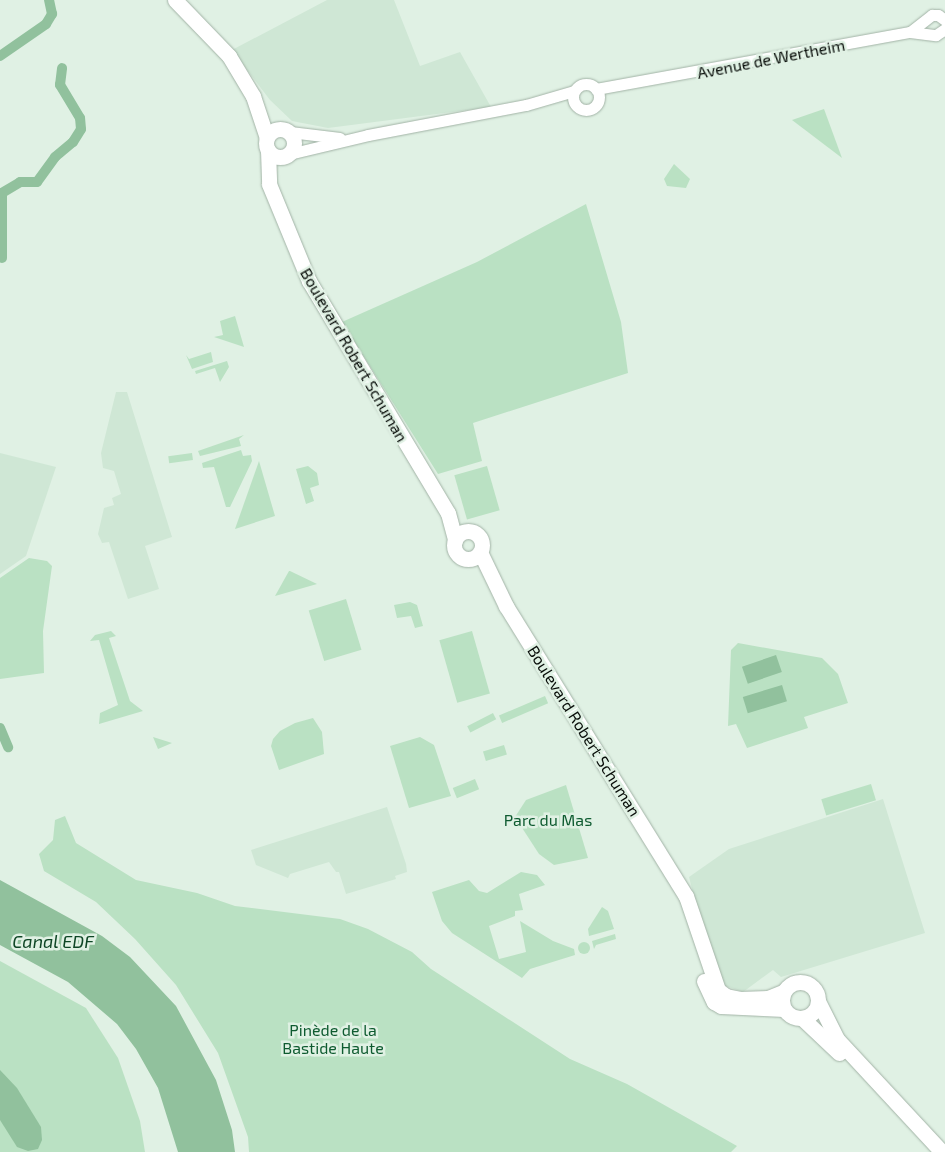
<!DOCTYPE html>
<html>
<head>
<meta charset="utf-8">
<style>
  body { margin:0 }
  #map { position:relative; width:945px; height:1152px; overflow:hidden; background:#e0f1e4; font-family:"Exo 2",sans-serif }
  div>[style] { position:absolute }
  .built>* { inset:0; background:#cfe7d5 }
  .green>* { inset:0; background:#bae1c3; transform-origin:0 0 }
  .round { border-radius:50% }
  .water>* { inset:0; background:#91c19d; transform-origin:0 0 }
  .canal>* { height:10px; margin:-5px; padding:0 5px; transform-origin:5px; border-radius:5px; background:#91c19d }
  .roads { filter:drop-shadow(0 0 1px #a2b3a6) drop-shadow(0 0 1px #a2b3a6) }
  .tertiary>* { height:11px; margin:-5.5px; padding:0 5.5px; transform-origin:5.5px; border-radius:5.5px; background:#fff }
  .tertiary>.ring { margin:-5.5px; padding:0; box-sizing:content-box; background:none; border:11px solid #fff; border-radius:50% }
  .primary>* { height:15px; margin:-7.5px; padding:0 7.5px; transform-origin:7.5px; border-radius:7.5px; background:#fff }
  .primary>.ring { margin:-7.5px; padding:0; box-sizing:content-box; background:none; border:15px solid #fff; border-radius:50% }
  span { translate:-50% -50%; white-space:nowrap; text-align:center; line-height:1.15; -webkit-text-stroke:5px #e0f1e4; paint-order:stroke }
  .street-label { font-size:16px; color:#080d09 }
  .park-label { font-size:16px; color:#0e5b30 }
  .water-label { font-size:18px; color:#0e4625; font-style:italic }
</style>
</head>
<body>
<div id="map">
  <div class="built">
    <div style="clip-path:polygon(327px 0,394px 0,420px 66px,460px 52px,491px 107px,328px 128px,292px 121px,270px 100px,232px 50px)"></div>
    <div style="clip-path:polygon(116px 392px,127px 392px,172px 537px,145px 546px,159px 589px,128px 599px,109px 542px,102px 543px,98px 534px,104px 508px,114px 505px,112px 498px,121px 494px,114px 471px,103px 468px,101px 453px)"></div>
    <div style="clip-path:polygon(0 453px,56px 467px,26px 556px,0 574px)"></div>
    <div style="clip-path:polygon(883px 799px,925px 933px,781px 977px,773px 970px,743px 992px,720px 984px,710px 960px,689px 877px,729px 849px)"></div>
    <div style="clip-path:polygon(387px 807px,406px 864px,407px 872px,395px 876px,396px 879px,346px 894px,339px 872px,336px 872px,329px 862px,290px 874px,288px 878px,256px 865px,251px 850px)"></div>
  </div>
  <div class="green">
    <div style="clip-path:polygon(824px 109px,842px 158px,792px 120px)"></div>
    <div style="clip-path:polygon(674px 164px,690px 179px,686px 188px,667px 186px,664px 179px)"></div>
    <div style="clip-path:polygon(586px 204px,621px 322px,628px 373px,473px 423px,482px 461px,438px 474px,342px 322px,477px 262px)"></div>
    <div style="clip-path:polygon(235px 316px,244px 347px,214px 337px,223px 335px,220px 321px)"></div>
    <div style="clip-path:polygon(211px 352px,213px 362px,192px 369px,186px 355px,189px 359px)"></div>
    <div style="clip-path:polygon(227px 361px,229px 367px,220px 382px,215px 368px,196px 374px,195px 371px)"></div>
    <div style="clip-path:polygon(244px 435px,239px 439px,241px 446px,200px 456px,198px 451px)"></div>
    <div style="clip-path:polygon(241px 450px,243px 456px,251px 455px,252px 461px,230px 507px,226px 507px,214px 467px,203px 468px,202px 463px)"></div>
    <div style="left:192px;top:453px;width:7px;height:24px;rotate:82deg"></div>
    <div style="clip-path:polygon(259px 461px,275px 516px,235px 529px)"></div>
    <div style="clip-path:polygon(308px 466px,317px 473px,319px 485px,310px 488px,314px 501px,306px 504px,296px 469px)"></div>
    <div style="left:487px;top:466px;width:46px;height:34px;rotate:74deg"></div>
    <div style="clip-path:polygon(29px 558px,47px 561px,52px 566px,43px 631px,44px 673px,0 679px,0 578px)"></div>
    <div style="clip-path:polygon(289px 571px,290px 571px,317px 584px,275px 596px)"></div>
    <div style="left:346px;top:599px;width:53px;height:39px;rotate:73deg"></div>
    <div style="clip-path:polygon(410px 602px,417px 605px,423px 626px,415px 628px,411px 616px,397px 618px,394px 605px)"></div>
    <div style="clip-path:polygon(111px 631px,116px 636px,109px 638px,130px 701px,143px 711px,99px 724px,100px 713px,118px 705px,99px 640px,90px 641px,95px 635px)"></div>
    <div style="left:472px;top:631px;width:65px;height:34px;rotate:74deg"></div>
    <div style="clip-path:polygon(738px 643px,822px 658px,838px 674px,848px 703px,804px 717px,808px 728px,747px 748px,736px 724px,728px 726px,731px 650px)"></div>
    <div style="left:545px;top:696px;width:8px;height:50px;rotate:67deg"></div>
    <div style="left:493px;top:713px;width:7px;height:29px;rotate:63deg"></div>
    <div style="clip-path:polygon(313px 718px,322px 732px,324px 754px,279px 770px,271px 746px,273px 739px,280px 731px,295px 723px)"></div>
    <div style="clip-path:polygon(153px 737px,172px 743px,158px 749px)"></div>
    <div style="clip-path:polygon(420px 737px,434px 745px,451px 796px,409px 808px,390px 746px)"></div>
    <div style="left:504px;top:745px;width:10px;height:22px;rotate:73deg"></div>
    <div style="left:475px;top:779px;width:11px;height:24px;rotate:68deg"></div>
    <div style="left:871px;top:784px;width:17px;height:52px;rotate:73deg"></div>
    <div style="clip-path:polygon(566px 785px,588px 858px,554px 865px,539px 854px,515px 817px,526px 800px)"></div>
    <div style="clip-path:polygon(65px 816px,76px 843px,136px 880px,197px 893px,235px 906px,340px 919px,368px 929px,412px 952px,431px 969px,570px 1059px,627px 1084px,737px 1146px,731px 1152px,249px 1152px,248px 1137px,218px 1053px,176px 985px,135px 939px,96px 902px,44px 871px,39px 854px,53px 840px,55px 820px)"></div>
    <div style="clip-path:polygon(521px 872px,537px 875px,545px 885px,519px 894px,523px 910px,515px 911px,515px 916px,489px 926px,499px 959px,526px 952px,520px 921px,553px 941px,574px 949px,575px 955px,530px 969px,522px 978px,452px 933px,442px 921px,432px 892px,469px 880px,479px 891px,487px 893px)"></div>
    <div style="clip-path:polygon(602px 907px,608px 911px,614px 929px,589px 936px,588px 929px)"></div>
    <div style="clip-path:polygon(615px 934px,616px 939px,596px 945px,594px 949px,592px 941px)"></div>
    <div class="round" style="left:578px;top:942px;width:12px;height:12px"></div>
    <div style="clip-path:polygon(0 961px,86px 1008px,118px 1058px,140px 1121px,145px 1152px,0 1152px)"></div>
  </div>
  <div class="water">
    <div style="left:776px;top:655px;width:18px;height:36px;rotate:71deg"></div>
    <div style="left:782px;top:685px;width:17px;height:41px;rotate:73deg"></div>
    <div style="clip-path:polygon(0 880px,102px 936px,130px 957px,176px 1006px,216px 1080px,232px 1130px,235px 1152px,178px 1152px,158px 1088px,136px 1049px,117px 1024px,68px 982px,0 945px)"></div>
    <div style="clip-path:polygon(0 1070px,17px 1088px,41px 1127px,42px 1140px,38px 1149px,28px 1151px,17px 1147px,0 1120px)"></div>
  </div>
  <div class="canal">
    <div style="left:0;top:56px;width:56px;rotate:-34.8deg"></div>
    <div style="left:46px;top:24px;width:12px;rotate:-59deg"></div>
    <div style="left:52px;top:14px;width:14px;rotate:-102deg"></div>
    <div style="left:2px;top:258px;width:65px;rotate:-90deg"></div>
    <div style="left:2px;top:193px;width:21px;rotate:-31deg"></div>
    <div style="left:20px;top:182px;width:17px"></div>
    <div style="left:37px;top:182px;width:31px;rotate:-54deg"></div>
    <div style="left:55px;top:157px;width:23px;rotate:-40deg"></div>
    <div style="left:73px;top:142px;width:15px;rotate:-58deg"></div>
    <div style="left:81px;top:129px;width:11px;rotate:-95deg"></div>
    <div style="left:80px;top:118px;width:39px;rotate:-121deg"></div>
    <div style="left:60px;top:85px;width:17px;rotate:-83deg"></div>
    <div style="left:0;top:728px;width:21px;rotate:67deg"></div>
  </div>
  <div class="roads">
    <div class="tertiary">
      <div style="left:910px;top:32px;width:28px;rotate:-38deg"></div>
      <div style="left:932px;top:15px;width:6px"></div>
      <div style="left:938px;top:15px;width:9px;rotate:36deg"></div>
      <div class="ring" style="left:573px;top:84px;width:15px;height:15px"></div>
      <div style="left:596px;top:89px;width:319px;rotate:-10.3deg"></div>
      <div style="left:910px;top:32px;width:26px;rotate:7deg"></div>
      <div style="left:936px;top:35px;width:11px;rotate:-34deg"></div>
      <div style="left:290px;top:132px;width:50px;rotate:6.8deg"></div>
      <div style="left:289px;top:154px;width:81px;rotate:-13.5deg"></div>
      <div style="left:368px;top:135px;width:161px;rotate:-10.8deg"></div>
      <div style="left:526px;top:105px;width:50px;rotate:-16.3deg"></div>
    </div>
    <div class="primary">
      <div style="left:175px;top:0;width:78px;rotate:46deg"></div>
      <div style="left:229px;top:56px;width:47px;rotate:59deg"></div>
      <div style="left:253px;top:96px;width:44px;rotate:71.6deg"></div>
      <div class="ring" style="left:266px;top:129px;width:13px;height:13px"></div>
      <div style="left:268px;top:150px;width:34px;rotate:88deg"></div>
      <div style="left:269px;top:184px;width:105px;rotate:67.6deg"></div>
      <div style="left:309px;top:281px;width:270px;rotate:59.1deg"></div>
      <div style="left:448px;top:513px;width:28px;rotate:75deg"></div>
      <div class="ring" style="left:454px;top:531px;width:13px;height:13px"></div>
      <div style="left:480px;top:552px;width:60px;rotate:64.3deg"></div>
      <div style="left:506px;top:606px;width:341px;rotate:58.2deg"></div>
      <div style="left:686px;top:896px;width:99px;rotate:71.2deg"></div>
      <div style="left:718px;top:990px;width:10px;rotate:37deg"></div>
      <div style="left:726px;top:996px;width:14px;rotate:12deg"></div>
      <div style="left:740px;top:999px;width:28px;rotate:-2deg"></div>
      <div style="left:768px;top:998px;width:16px;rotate:-22deg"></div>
      <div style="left:704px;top:981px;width:23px;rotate:65deg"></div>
      <div style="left:714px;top:1002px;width:8px;rotate:30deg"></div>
      <div style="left:721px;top:1006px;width:63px;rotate:2.7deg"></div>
      <div class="ring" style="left:782px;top:982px;width:21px;height:21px"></div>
      <div style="left:818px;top:1001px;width:42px;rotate:63.4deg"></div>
      <div style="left:837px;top:1039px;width:154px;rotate:47.1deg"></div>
      <div style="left:802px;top:1018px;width:51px;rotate:43.4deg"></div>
    </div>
  </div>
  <div class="street-label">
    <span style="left:771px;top:59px;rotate:-11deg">Avenue de Wertheim</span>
    <span style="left:354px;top:355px;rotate:60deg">Boulevard Robert Schuman</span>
    <span style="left:584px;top:731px;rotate:58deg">Boulevard Robert Schuman</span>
  </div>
  <div class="park-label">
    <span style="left:548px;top:820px">Parc du Mas</span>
    <span style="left:333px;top:1039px">Pinède de la<br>Bastide Haute</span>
  </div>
  <div class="water-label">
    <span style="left:53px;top:941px">Canal EDF</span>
  </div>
</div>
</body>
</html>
